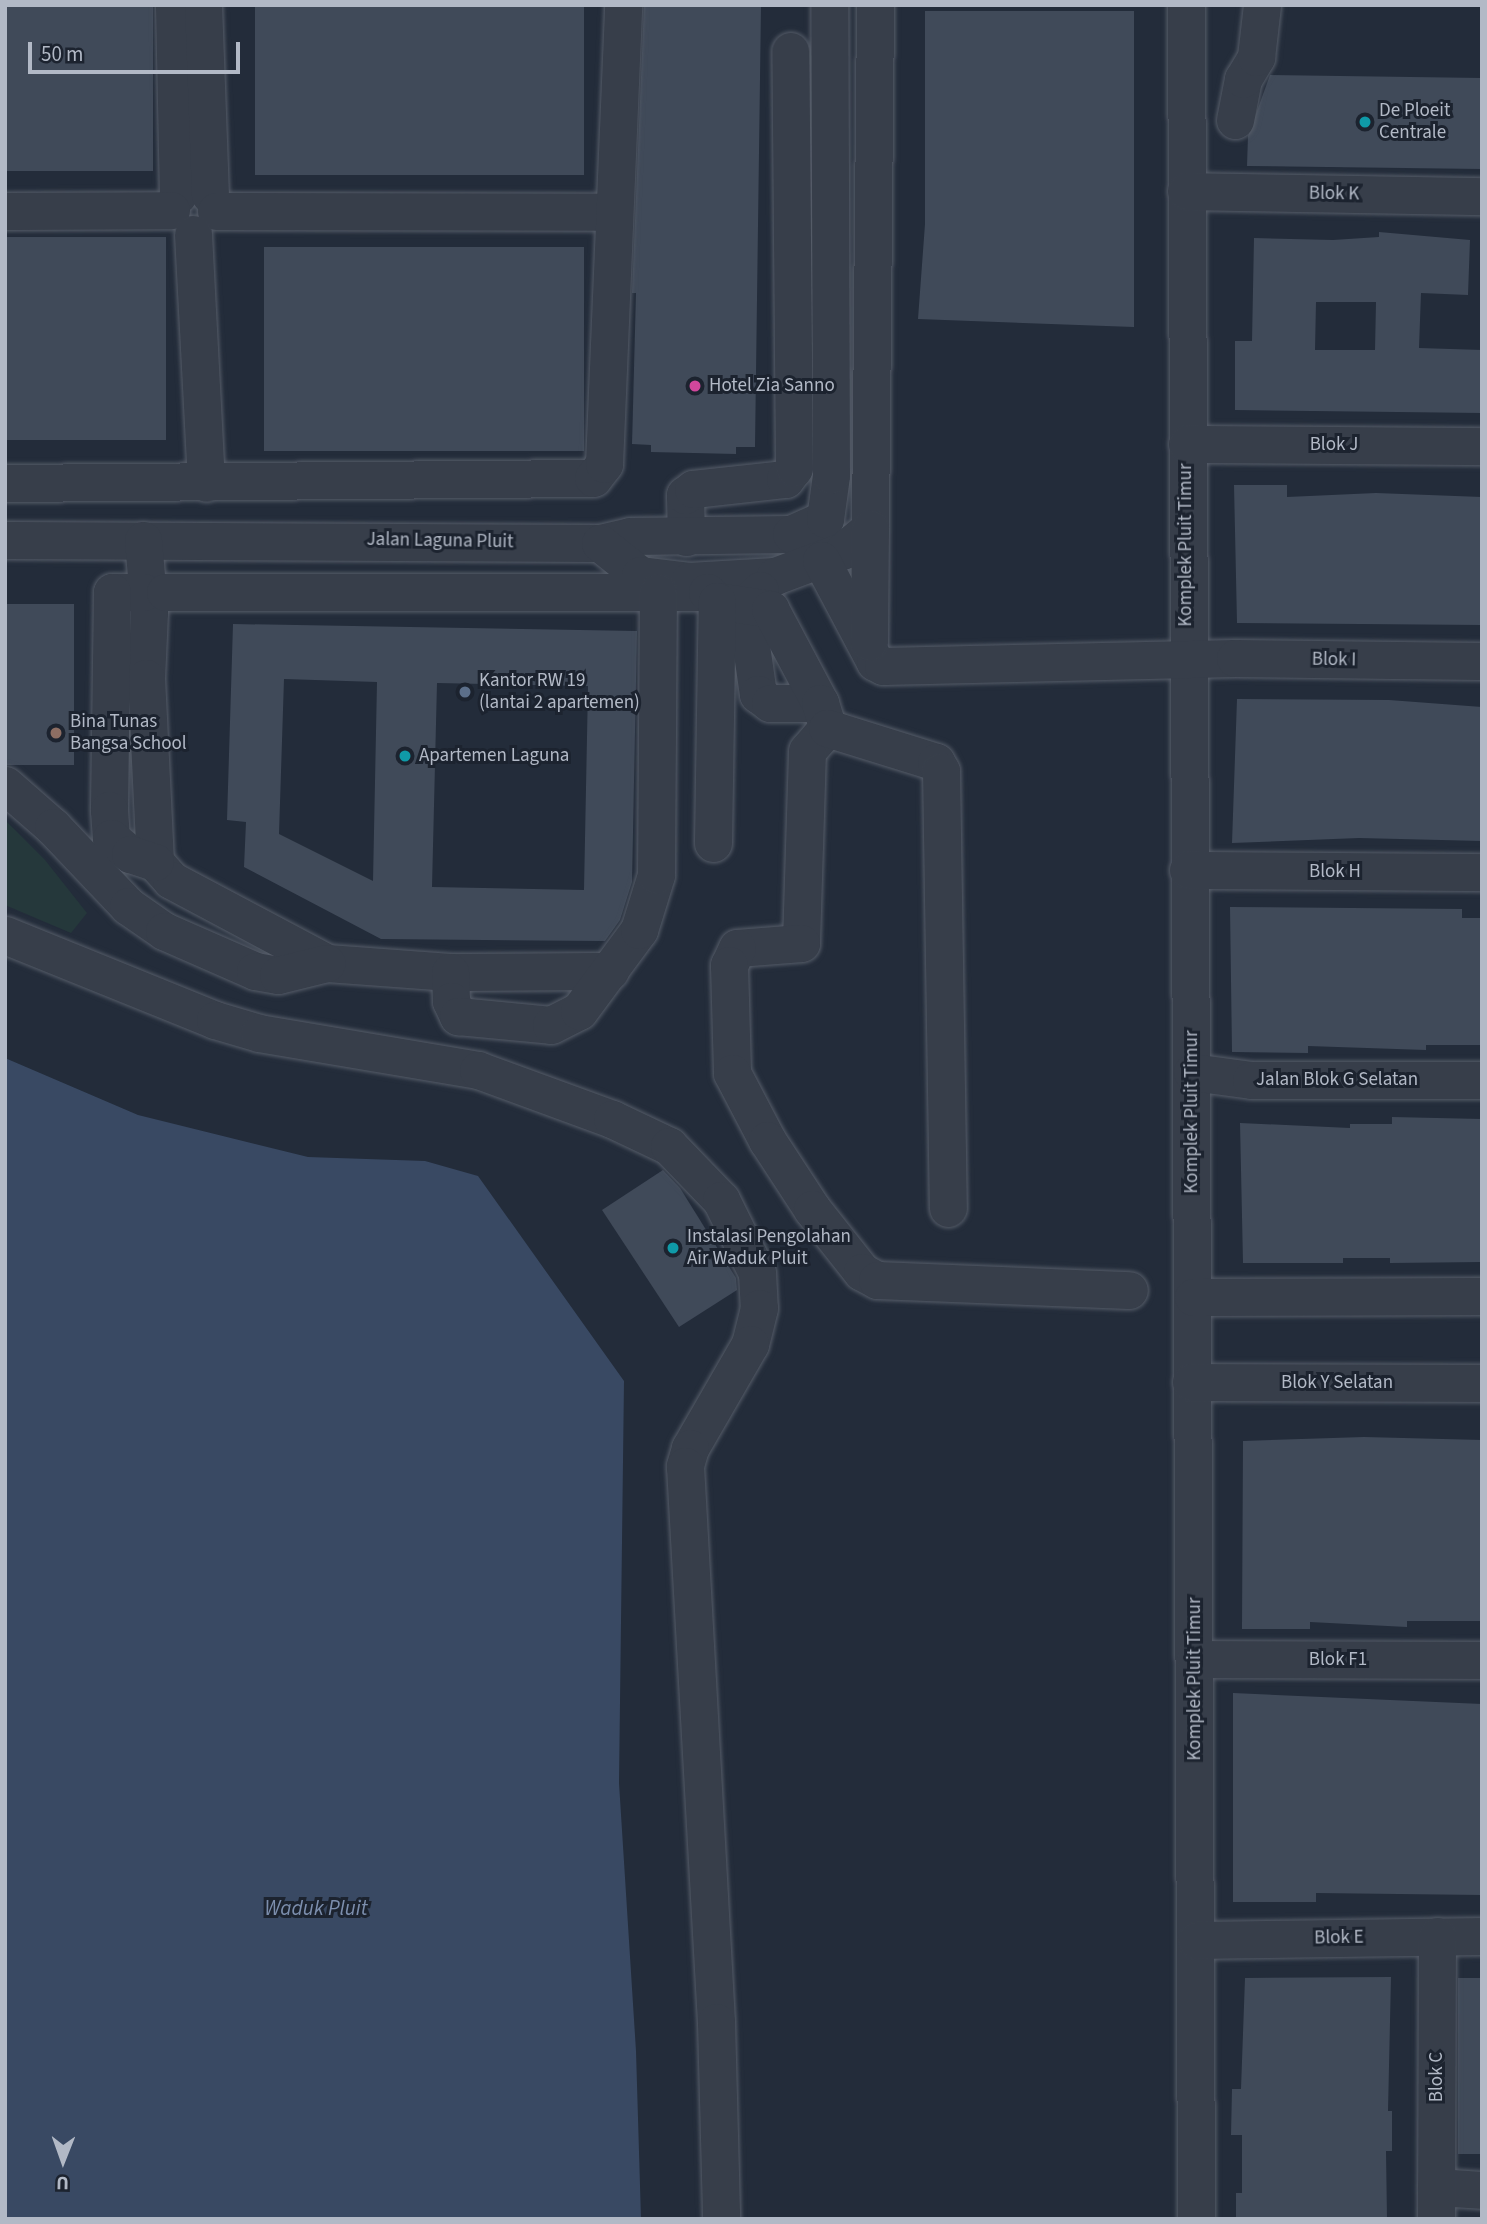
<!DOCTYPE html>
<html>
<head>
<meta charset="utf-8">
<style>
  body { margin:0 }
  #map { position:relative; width:1487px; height:2224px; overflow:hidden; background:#232c3a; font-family:"Source Sans 3",sans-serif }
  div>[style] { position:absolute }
  .green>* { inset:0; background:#25383b }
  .water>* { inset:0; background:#394963 }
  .building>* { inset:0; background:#404a59; transform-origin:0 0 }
  .roads { filter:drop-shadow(0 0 2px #555c68) drop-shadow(0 0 2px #555c68) }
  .minor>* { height:37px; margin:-18.5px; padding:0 18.5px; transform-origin:18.5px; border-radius:18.5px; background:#373e4a }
  .dots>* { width:19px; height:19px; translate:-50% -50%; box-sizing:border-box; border:4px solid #1c232f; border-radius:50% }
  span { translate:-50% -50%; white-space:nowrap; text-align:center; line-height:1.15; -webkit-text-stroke:6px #1c232f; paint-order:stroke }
  .poi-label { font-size:19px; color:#b2b9c6 }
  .left { translate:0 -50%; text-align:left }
  .street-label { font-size:19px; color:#b2b9c6 }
  .water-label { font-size:21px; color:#7c8ead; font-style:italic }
  .frame { position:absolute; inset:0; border:7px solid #b2b9c6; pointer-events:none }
  .north { position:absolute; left:28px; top:2126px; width:70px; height:70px; -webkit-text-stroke:5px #1c232f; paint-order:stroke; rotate:181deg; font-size:19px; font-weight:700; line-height:28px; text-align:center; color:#b2b9c6 }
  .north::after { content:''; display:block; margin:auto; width:24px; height:32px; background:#b2b9c6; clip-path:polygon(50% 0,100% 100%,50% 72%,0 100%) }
  .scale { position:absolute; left:28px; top:42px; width:212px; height:32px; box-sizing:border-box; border:4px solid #b2b9c6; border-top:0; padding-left:9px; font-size:21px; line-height:24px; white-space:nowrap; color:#b2b9c6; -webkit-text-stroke:5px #1c232f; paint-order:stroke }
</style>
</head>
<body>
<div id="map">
  <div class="green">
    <div style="clip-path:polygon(5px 820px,45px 860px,87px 913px,71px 933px,5px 905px)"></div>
  </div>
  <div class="water">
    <div style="clip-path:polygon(5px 1058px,138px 1115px,308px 1157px,425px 1161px,478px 1176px,624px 1381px,619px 1783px,636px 2051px,641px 2219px,5px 2219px)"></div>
  </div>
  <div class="building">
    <div style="left:5px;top:5px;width:148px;height:166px"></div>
    <div style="left:255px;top:5px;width:329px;height:170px"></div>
    <div style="clip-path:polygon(644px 5px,761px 5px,755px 447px,736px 447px,736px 454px,651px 452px,651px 445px,632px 444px,636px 293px,632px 293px)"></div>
    <div style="clip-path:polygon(925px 11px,1134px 11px,1134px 327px,918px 319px,925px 224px)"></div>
    <div style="clip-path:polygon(1270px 75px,1482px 78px,1482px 169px,1247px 166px,1248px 136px)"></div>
    <div style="clip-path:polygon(evenodd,1379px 232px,1470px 240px,1468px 295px,1421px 293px,1419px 348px,1482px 350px,1482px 413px,1235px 410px,1235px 341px,1252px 341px,1254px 238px,1333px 240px,1379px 237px,1379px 232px,1316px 302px,1376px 302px,1375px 350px,1315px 350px,1316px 302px)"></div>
    <div style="left:5px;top:237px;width:161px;height:203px"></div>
    <div style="left:264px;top:247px;width:320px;height:204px"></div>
    <div style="clip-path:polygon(1234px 485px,1287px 485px,1287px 497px,1376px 493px,1482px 497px,1482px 625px,1237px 623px)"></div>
    <div style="left:5px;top:604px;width:69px;height:161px"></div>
    <div style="clip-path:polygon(evenodd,233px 624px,637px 631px,632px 882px,620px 920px,605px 941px,381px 939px,244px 867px,246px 822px,227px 820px,233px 624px,284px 679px,377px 682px,373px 881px,279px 834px,284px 679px,233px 624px,437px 683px,588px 686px,584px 890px,432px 887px,437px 683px)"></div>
    <div style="clip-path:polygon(1237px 699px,1389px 700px,1482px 707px,1482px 841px,1359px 838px,1232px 843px)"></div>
    <div style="clip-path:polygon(1230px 907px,1462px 909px,1462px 918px,1482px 918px,1482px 1045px,1426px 1045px,1426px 1050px,1308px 1046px,1308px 1053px,1232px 1052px)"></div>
    <div style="clip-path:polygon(1392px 1117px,1482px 1119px,1482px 1262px,1390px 1263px,1390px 1258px,1343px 1258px,1343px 1263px,1243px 1263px,1240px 1123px,1350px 1128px,1350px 1124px,1392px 1124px)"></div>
    <div style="clip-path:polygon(663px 1170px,680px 1188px,736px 1278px,737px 1290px,679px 1327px,602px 1210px)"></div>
    <div style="clip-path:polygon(1364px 1437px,1482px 1440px,1482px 1621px,1407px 1621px,1407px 1627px,1310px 1622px,1310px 1629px,1242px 1629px,1243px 1441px)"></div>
    <div style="clip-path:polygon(1233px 1693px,1482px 1704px,1482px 1895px,1316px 1893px,1316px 1902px,1233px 1902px)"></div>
    <div style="clip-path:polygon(1391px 1977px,1388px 2111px,1392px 2111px,1392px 2151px,1386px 2151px,1387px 2219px,1236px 2219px,1236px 2193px,1242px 2193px,1242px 2135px,1231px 2135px,1232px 2089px,1241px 2089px,1245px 1978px)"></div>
    <div style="left:1458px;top:1978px;width:24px;height:176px"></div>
  </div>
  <div class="roads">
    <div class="minor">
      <div style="left:174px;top:5px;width:190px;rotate:88.8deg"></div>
      <div style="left:203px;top:5px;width:190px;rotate:87.9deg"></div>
      <div style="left:1186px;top:5px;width:2214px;rotate:89.74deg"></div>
      <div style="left:1235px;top:120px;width:42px;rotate:-79deg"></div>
      <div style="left:1243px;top:79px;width:26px;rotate:-59deg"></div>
      <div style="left:1256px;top:57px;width:52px;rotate:-83.4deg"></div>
      <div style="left:1186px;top:191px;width:296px;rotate:1deg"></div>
      <div style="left:5px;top:211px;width:166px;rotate:-0.3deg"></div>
      <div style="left:216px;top:211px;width:398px;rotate:0.1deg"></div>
      <div style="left:193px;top:234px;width:249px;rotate:87deg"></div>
      <div style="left:1187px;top:444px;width:295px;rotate:0.4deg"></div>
      <div style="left:5px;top:483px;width:588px;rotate:-0.49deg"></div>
      <div style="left:593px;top:478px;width:18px;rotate:-52deg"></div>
      <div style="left:604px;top:464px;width:459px;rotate:-87.6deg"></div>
      <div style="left:686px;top:537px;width:42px;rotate:-91.4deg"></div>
      <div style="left:685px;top:495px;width:10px;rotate:-37deg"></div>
      <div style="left:693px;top:489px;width:93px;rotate:-6.2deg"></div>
      <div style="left:785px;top:479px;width:14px;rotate:-51deg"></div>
      <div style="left:794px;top:468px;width:417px;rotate:-90.5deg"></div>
      <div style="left:5px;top:540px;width:595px;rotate:0.29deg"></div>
      <div style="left:600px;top:543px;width:31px;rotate:-13deg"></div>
      <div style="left:630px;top:536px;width:161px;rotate:-0.7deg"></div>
      <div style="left:791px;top:534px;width:37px;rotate:-24deg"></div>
      <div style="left:825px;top:519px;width:44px;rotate:-82.2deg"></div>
      <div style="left:831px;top:475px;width:470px;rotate:-90.2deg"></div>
      <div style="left:143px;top:540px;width:72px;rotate:85.2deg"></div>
      <div style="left:149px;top:612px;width:66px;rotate:92.6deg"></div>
      <div style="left:146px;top:678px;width:184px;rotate:87.2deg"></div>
      <div style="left:155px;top:862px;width:24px;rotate:48deg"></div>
      <div style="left:171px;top:880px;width:177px;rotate:28deg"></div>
      <div style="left:327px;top:963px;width:123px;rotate:4.2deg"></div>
      <div style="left:450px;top:972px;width:160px;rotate:-0.4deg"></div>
      <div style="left:600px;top:543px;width:51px;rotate:38.7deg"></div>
      <div style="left:640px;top:575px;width:49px;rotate:7deg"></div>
      <div style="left:689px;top:581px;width:86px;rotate:-3.3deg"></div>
      <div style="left:775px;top:576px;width:74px;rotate:-20.6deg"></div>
      <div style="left:844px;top:550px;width:34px;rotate:-40deg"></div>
      <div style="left:870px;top:528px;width:523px;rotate:-89.45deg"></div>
      <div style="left:821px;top:560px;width:115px;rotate:62.1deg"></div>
      <div style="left:875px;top:662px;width:9px;rotate:27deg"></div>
      <div style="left:883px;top:666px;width:352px;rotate:-1.3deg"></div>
      <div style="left:1235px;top:658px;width:247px;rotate:0.7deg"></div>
      <div style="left:760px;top:590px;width:21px;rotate:135deg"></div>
      <div style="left:745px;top:605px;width:90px;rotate:81.7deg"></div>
      <div style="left:758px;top:694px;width:15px;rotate:37deg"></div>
      <div style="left:770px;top:703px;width:50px"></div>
      <div style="left:144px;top:592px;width:32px;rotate:180deg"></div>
      <div style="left:112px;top:592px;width:218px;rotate:90.8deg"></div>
      <div style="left:109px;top:810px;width:28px;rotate:86deg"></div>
      <div style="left:111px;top:838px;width:25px;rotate:40deg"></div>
      <div style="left:130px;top:854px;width:26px;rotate:18deg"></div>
      <div style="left:165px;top:592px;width:542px"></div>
      <div style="left:707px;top:592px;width:13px;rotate:42deg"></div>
      <div style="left:717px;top:601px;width:54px;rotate:8.6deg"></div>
      <div style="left:770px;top:609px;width:106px;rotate:62deg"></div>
      <div style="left:820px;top:703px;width:21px;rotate:73deg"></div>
      <div style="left:869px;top:642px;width:114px;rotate:-89.5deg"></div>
      <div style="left:827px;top:728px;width:30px;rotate:131deg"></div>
      <div style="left:807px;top:751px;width:192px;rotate:91.8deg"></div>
      <div style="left:801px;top:943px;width:64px;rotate:175.5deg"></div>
      <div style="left:737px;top:948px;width:19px;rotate:115deg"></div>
      <div style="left:729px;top:965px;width:108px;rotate:88.4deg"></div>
      <div style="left:732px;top:1073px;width:76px;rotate:62.4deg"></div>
      <div style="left:767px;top:1140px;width:82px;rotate:56.9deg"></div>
      <div style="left:812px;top:1209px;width:80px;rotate:51.6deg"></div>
      <div style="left:862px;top:1272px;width:17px;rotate:28deg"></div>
      <div style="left:877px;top:1280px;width:252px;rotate:2.3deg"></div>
      <div style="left:827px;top:728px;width:114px;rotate:17.3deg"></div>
      <div style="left:936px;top:762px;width:10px;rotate:61deg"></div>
      <div style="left:941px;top:771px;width:437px;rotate:89.1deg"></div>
      <div style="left:5px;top:785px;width:64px;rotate:41.2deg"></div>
      <div style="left:53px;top:827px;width:109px;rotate:46.5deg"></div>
      <div style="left:128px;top:906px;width:44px;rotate:34.8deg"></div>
      <div style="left:164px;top:931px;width:99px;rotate:23.7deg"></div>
      <div style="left:255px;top:971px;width:23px;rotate:10deg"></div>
      <div style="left:278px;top:975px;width:50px;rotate:-13.8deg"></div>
      <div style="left:713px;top:843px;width:242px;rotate:-89.1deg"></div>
      <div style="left:1188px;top:870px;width:294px;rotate:0.4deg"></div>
      <div style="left:5px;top:935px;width:227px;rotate:22deg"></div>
      <div style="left:215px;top:1020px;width:46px;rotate:16.5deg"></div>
      <div style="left:259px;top:1033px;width:222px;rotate:9.6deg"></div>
      <div style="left:478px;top:1070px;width:143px;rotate:20.1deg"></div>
      <div style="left:612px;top:1119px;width:63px;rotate:25.3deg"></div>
      <div style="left:669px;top:1146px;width:75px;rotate:46.1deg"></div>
      <div style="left:721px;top:1200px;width:81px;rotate:63.7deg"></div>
      <div style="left:757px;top:1273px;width:35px;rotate:87deg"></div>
      <div style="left:759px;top:1308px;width:37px;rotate:104deg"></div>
      <div style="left:750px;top:1344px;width:120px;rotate:120deg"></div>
      <div style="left:690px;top:1448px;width:19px;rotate:106deg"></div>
      <div style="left:685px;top:1466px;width:557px;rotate:86.81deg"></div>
      <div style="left:716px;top:2022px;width:197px;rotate:88.5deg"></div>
      <div style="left:450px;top:972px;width:29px;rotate:88deg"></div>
      <div style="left:451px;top:1001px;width:17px;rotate:65deg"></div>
      <div style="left:458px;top:1016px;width:93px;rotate:5.5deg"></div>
      <div style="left:551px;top:1025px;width:31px;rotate:-27deg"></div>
      <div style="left:579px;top:1011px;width:101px;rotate:-53.5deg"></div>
      <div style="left:639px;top:930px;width:58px;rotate:-72.8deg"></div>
      <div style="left:656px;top:875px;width:283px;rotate:-89.6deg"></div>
      <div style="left:1192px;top:1072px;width:60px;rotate:7.7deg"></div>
      <div style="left:1251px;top:1080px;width:231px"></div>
      <div style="left:1193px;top:1297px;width:289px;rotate:-0.2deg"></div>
      <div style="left:1191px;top:1382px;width:291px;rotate:0.2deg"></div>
      <div style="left:1195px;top:1659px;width:287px;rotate:0.2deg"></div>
      <div style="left:1196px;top:1940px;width:286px;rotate:-0.8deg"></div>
      <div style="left:1436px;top:2187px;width:46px;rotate:3.7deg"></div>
      <div style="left:1436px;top:2219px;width:283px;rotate:-89.8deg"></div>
    </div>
  </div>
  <div class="dots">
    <div style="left:1365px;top:122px;background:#0f9aa8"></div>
    <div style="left:695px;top:386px;background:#d1479c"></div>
    <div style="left:465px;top:692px;background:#5c6f8a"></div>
    <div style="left:56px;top:733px;background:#8d6e63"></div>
    <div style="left:405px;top:756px;background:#0f9aa8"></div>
    <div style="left:673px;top:1248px;background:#0f9aa8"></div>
  </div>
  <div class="poi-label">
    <span class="left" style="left:1379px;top:122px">De Ploeit<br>Centrale</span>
    <span class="left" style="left:709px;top:386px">Hotel Zia Sanno</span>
    <span class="left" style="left:479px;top:692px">Kantor RW 19<br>(lantai 2 apartemen)</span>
    <span class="left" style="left:70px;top:733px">Bina Tunas<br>Bangsa School</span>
    <span class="left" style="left:419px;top:756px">Apartemen Laguna</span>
    <span class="left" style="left:687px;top:1248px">Instalasi Pengolahan<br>Air Waduk Pluit</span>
  </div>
  <div class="street-label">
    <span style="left:1334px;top:194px;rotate:1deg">Blok K</span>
    <span style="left:1334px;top:445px">Blok J</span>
    <span style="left:440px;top:541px;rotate:1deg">Jalan Laguna Pluit</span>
    <span style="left:1186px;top:545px;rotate:-90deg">Komplek Pluit Timur</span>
    <span style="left:1334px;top:660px;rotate:1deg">Blok I</span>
    <span style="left:1335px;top:872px">Blok H</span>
    <span style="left:1337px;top:1080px">Jalan Blok G Selatan</span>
    <span style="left:1192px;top:1112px;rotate:-90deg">Komplek Pluit Timur</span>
    <span style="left:1337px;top:1383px">Blok Y Selatan</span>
    <span style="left:1338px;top:1660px">Blok F1</span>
    <span style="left:1195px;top:1679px;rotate:-90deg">Komplek Pluit Timur</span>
    <span style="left:1339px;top:1938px;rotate:-1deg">Blok E</span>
    <span style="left:1437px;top:2077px;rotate:-90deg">Blok C</span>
  </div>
  <div class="water-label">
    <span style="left:316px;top:1908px">Waduk Pluit</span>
  </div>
  <div class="frame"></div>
  <div class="north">U</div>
  <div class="scale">50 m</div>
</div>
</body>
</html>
